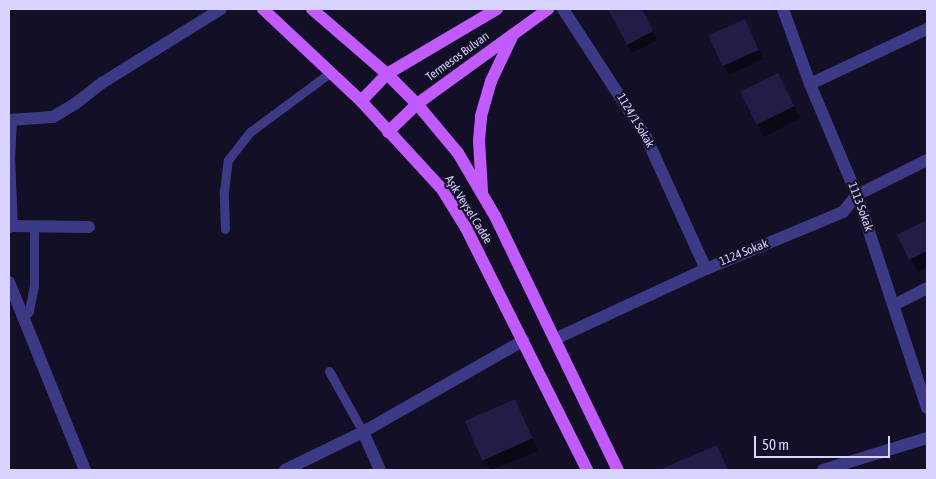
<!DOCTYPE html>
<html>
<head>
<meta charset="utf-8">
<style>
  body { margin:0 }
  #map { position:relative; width:936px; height:479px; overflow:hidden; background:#130f26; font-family:"Asap Condensed",sans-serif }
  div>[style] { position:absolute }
  .shadow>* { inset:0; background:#0007 }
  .building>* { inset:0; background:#241b47; transform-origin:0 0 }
  .lane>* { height:9px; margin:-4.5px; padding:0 4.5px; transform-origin:4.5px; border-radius:4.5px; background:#3d3a85 }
  .street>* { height:12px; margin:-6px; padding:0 6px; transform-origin:6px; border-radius:6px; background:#3d3a85 }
  .primary>* { height:12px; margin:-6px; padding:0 6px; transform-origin:6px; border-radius:6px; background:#c25bff }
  span { translate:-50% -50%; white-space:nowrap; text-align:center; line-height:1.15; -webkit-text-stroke:4.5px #130f26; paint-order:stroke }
  .street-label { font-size:12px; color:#d9d4ff }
  .frame { position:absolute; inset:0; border:10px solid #d9d4ff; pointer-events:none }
  .scale { position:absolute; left:754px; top:436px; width:136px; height:22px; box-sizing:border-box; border:2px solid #d9d4ff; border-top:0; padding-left:6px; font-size:15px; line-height:18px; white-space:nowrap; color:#d9d4ff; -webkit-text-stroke:4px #130f26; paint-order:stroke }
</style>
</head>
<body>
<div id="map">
  <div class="shadow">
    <div style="clip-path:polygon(611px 9px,641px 9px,657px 40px,633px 53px,610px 10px)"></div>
    <div style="clip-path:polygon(749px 29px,763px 59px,729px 75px,710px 37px)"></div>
    <div style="clip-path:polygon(784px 87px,800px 118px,764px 137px,741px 93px)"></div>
    <div style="clip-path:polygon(927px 222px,927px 267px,918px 272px,899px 236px)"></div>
    <div style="clip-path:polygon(514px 400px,538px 451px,490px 470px,484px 459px)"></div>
    <div style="clip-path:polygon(716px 447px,728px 470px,666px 470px,665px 469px)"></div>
  </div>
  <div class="building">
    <div style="clip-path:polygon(608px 9px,642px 9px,653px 31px,627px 45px)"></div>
    <div style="left:745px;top:19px;width:34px;height:40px;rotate:66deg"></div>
    <div style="left:778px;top:73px;width:37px;height:42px;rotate:64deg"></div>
    <div style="clip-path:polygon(927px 220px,927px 251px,909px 260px,897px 235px)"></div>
    <div style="left:515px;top:399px;width:43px;height:55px;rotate:66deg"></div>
    <div style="clip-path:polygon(717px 445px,728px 470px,664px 470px,663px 468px)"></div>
  </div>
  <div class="lane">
    <div style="left:9px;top:228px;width:4px;rotate:-27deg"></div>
    <div style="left:13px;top:226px;width:68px;rotate:-92.5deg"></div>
    <div style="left:10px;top:158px;width:38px;rotate:-87deg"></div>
    <div style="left:225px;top:229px;width:38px;rotate:-92deg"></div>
    <div style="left:224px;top:191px;width:31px;rotate:-83deg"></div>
    <div style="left:228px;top:160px;width:36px;rotate:-52deg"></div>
    <div style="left:250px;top:132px;width:101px;rotate:-36.5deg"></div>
    <div style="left:23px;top:319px;width:10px;rotate:-53deg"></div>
    <div style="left:29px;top:311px;width:25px;rotate:-79deg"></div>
    <div style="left:34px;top:286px;width:59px;rotate:-90deg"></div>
    <div style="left:329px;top:371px;width:70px;rotate:60.9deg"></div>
  </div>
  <div class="street">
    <div style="left:563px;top:9px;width:153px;rotate:57deg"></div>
    <div style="left:646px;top:137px;width:145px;rotate:65.6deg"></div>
    <div style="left:783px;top:9px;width:80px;rotate:70.2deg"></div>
    <div style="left:810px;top:84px;width:121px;rotate:67.1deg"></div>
    <div style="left:857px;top:195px;width:224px;rotate:71.8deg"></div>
    <div style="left:810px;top:84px;width:129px;rotate:-25.2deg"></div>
    <div style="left:9px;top:120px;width:44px;rotate:-3.9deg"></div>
    <div style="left:53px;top:117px;width:26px;rotate:-31deg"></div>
    <div style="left:75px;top:104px;width:34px;rotate:-38deg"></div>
    <div style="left:102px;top:83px;width:140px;rotate:-31.9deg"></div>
    <div style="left:13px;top:226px;width:76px;rotate:0.8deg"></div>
    <div style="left:9px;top:282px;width:203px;rotate:68deg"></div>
    <div style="left:894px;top:305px;width:37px;rotate:-27deg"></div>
    <div style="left:555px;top:339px;width:166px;rotate:-24.9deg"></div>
    <div style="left:706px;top:269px;width:148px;rotate:-22.6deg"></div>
    <div style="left:843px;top:212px;width:22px;rotate:-51deg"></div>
    <div style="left:857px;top:195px;width:78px;rotate:-26.6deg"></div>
    <div style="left:363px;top:432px;width:42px;rotate:65.9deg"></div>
    <div style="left:285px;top:470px;width:87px;rotate:-26deg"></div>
    <div style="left:363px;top:432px;width:185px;rotate:-29.7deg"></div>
    <div style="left:823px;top:470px;width:109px;rotate:-17.1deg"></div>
  </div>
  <div class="primary">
    <div style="left:263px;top:9px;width:134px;rotate:43.2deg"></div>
    <div style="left:361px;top:101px;width:120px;rotate:47.4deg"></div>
    <div style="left:442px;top:189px;width:46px;rotate:58.4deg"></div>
    <div style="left:466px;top:228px;width:271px;rotate:63.4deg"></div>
    <div style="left:312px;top:9px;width:99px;rotate:40.9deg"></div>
    <div style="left:387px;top:74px;width:42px;rotate:45deg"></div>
    <div style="left:417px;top:104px;width:64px;rotate:50.1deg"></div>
    <div style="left:458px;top:153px;width:73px;rotate:59.6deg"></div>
    <div style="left:495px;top:216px;width:282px;rotate:64.2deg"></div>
    <div style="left:361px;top:101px;width:37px;rotate:-46deg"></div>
    <div style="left:387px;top:74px;width:128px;rotate:-30.6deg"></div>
    <div style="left:388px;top:132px;width:40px;rotate:-44deg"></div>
    <div style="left:417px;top:104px;width:162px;rotate:-35.9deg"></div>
    <div style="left:482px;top:191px;width:50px;rotate:-93.4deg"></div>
    <div style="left:479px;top:141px;width:25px;rotate:-85deg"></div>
    <div style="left:481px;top:116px;width:36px;rotate:-74deg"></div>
    <div style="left:491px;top:81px;width:49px;rotate:-64.5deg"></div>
  </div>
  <div class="street-label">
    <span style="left:458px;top:57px;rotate:-36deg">Termesos Bulvarı</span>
    <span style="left:635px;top:121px;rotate:59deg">1124/1 Sokak</span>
    <span style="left:860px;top:207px;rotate:70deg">1113 Sokak</span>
    <span style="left:468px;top:210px;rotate:58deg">Aşık Veysel Cadde</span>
    <span style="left:744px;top:253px;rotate:-22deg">1124 Sokak</span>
  </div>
  <div class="frame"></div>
  <div class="scale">50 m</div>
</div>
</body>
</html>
